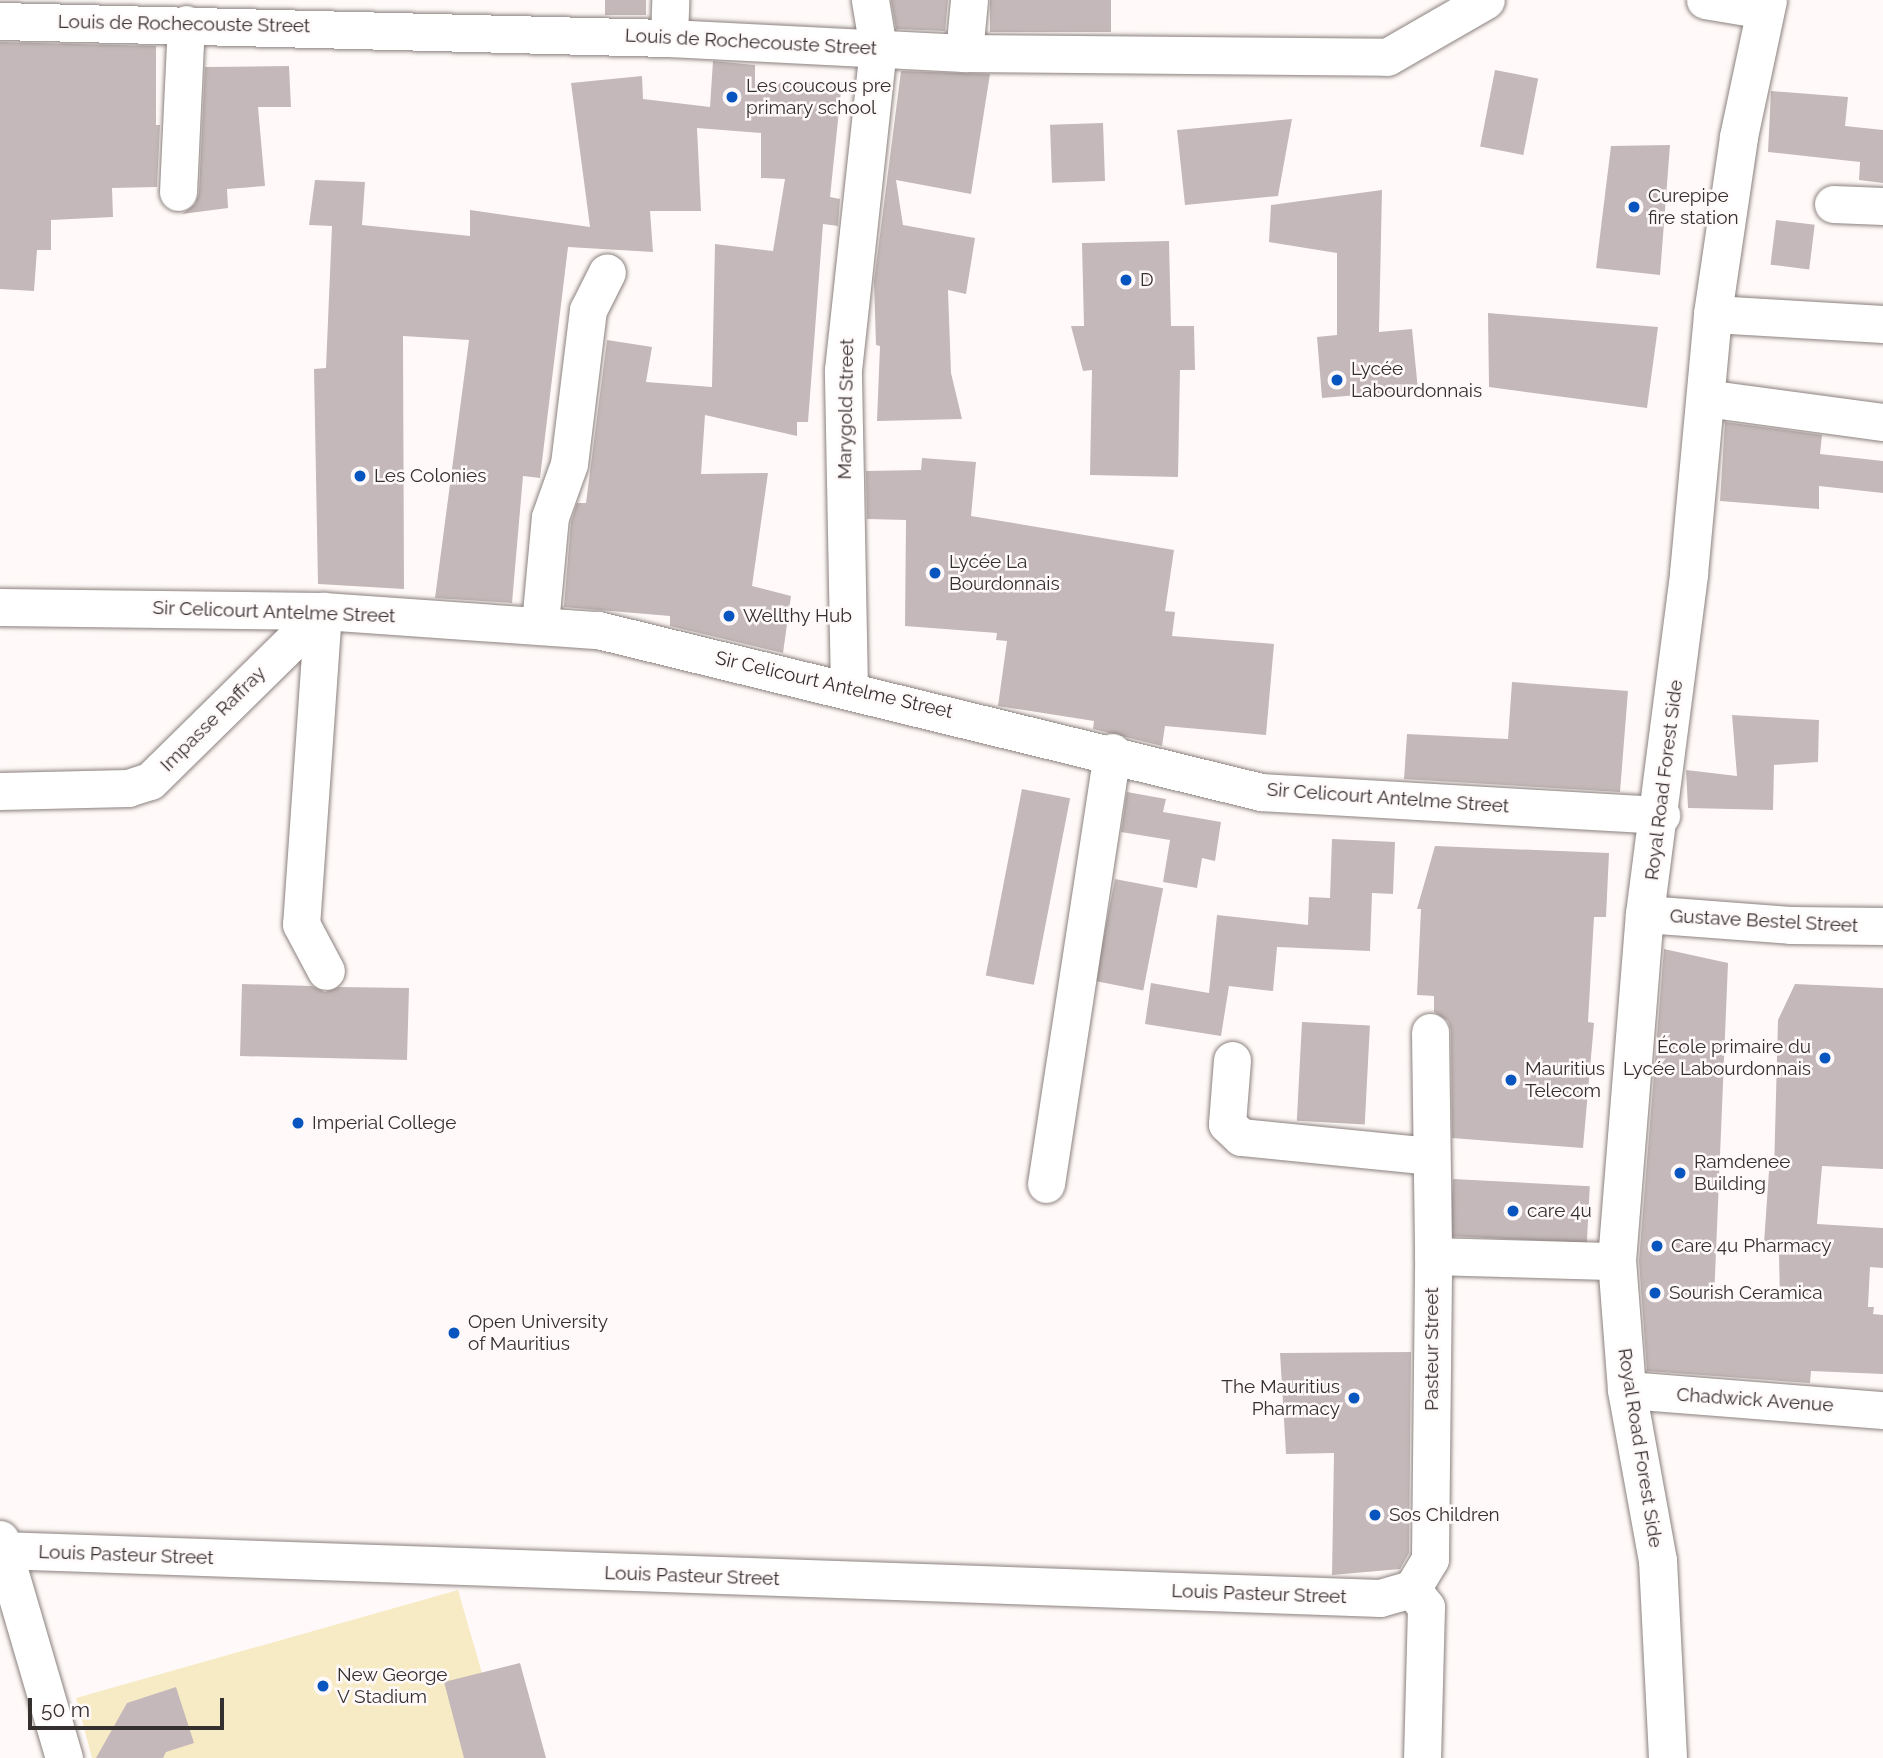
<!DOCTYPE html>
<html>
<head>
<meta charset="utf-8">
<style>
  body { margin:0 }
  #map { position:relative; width:1883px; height:1758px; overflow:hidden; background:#fffaf9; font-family:Raleway,sans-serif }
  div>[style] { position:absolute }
  .green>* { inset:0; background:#f7ebc6 }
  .building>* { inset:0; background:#c4b8ba; transform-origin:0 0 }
  .roads { filter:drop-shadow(0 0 2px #8b817e) drop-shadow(0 0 2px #8b817e) }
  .minor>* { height:37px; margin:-18.5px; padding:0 18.5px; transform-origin:18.5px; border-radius:18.5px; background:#fff }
  .major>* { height:38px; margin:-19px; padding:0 19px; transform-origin:19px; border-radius:19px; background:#fff }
  .dots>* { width:19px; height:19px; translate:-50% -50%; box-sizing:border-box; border:4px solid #fffaf9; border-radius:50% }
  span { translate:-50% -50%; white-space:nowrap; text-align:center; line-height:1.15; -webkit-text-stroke:5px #fffaf9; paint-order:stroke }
  .street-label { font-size:19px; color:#34302f }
  .poi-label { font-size:19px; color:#34302f }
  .left { translate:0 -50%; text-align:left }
  .right { translate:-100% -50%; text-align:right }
  .scale { position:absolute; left:28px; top:1698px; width:196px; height:32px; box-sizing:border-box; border:4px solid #34302f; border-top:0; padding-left:9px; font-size:21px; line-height:24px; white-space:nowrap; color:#34302f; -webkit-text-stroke:5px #fffaf9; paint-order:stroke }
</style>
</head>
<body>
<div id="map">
  <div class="green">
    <div style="clip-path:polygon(458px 1590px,482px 1673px,546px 1758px,92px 1758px,76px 1698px)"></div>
  </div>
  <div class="building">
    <div style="left:605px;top:0;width:41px;height:15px"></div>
    <div style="clip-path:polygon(891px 0,948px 0,945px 31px,896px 29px)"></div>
    <div style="left:990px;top:0;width:121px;height:32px"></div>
    <div style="clip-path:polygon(0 42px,156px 46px,156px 125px,160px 125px,157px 187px,112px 188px,113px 217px,51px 220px,51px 250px,37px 250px,34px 291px,0 289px)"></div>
    <div style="clip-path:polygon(713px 61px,755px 65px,755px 84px,842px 82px,830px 197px,840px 199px,838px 226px,823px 224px,808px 422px,797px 422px,797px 436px,705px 415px,701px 474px,768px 473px,752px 586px,791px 596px,783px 653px,670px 626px,670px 616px,564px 607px,571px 522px,577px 503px,586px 503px,607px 340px,652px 347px,646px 382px,712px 387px,715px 244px,773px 251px,785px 179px,761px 178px,761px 133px,697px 128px,701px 211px,650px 211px,653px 252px,568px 247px,540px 478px,523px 476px,512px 603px,435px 598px,469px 340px,403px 336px,404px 589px,318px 584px,314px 369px,326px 368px,332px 226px,309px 225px,315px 180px,365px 182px,362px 225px,470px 236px,470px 210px,590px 227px,571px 83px,642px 76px,643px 99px,710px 107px)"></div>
    <div style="clip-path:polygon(289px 66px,291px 107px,258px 107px,265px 186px,227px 189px,228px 208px,182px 214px,195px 204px,199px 193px,205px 67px)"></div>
    <div style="left:1495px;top:70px;width:44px;height:78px;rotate:11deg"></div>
    <div style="clip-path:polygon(901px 71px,990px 74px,971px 194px,896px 180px,903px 225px,975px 238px,966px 294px,948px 290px,951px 373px,962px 419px,877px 421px,880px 346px,876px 345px,874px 282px)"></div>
    <div style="clip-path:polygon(1771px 91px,1848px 97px,1845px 126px,1883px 130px,1883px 183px,1859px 180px,1860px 162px,1768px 152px)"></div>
    <div style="clip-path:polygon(1292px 119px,1278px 196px,1185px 205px,1177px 130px)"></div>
    <div style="left:1103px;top:123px;width:58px;height:53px;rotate:88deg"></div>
    <div style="clip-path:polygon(1670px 145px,1660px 275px,1596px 268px,1611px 146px)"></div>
    <div style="clip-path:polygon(1382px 190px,1379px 332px,1412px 329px,1418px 390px,1322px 398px,1317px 337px,1337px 335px,1337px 253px,1269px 242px,1271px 205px)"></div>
    <div style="left:1776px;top:220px;width:39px;height:45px;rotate:7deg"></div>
    <div style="clip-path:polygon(1169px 241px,1171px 326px,1194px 326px,1195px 370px,1180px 370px,1178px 477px,1090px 475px,1092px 370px,1083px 371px,1071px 326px,1084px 326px,1082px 243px)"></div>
    <div style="clip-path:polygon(1488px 313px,1658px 327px,1647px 408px,1489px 387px)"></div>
    <div style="clip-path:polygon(1725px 422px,1822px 435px,1820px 454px,1883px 461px,1883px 493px,1819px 486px,1819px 509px,1720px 501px)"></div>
    <div style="clip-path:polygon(922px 458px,976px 462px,971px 516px,1174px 550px,1165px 611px,1175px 612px,1172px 636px,1274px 644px,1266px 735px,1165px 726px,1162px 746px,1093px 729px,1094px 721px,998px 706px,1007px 641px,996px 640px,997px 633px,905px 626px,906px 520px,867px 519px,866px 471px,921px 470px)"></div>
    <div style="clip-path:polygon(1512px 682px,1628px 691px,1620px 792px,1404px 779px,1407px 734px,1508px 739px)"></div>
    <div style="clip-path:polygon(1732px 715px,1819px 720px,1818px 762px,1774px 765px,1773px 810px,1688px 808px,1686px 770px,1737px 776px)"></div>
    <div style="left:1022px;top:789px;width:49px;height:190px;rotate:11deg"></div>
    <div style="clip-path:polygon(1127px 792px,1166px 799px,1163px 812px,1221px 822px,1215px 861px,1202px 858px,1197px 888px,1163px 882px,1170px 840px,1121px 832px)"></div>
    <div style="clip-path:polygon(1332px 839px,1395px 842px,1393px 894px,1372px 893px,1370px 951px,1277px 947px,1273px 991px,1229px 986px,1221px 1036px,1145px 1024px,1151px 983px,1209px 993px,1217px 915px,1308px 925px,1309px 897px,1330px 898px)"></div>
    <div style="clip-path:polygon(1435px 846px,1609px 853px,1606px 917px,1594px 917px,1588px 1022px,1594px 1023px,1583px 1148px,1452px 1138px,1451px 1031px,1448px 1021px,1434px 1012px,1434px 996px,1417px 995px,1421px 909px,1417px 909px)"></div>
    <div style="left:1115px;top:879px;width:49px;height:104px;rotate:11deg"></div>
    <div style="clip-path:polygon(1664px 949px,1728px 963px,1714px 1300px,1780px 1302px,1779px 1255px,1764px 1243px,1769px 1171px,1774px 1171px,1778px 1020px,1795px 984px,1883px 988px,1883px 1169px,1822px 1166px,1817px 1224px,1883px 1228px,1883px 1268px,1870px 1267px,1868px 1307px,1874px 1307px,1873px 1314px,1883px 1315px,1883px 1374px,1811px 1371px,1810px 1383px,1647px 1371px,1639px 1261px)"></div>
    <div style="clip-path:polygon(242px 984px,312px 986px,325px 992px,339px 987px,409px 988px,407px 1060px,240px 1056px)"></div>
    <div style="left:1302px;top:1022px;width:68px;height:99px;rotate:3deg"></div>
    <div style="left:1453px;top:1179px;width:137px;height:57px;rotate:3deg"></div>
    <div style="clip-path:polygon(1411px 1352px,1409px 1553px,1400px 1569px,1332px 1575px,1334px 1453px,1286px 1454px,1280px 1353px)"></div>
    <div style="clip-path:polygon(520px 1663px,546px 1758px,464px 1758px,444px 1682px)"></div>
    <div style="clip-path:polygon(176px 1687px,194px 1743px,166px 1752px,163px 1758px,96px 1758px,127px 1703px)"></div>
  </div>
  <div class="roads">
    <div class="minor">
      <div style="left:1705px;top:0;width:60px;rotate:9.6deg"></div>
      <div style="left:0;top:21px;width:669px;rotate:1.46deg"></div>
      <div style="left:669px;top:38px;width:295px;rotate:2.9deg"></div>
      <div style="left:964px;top:53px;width:423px;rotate:0.5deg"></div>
      <div style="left:1387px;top:57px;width:114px;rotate:-29.9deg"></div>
      <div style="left:669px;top:38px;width:38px;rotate:-88deg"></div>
      <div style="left:964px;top:53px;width:53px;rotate:-84.6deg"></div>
      <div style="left:178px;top:192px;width:168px;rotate:-87.3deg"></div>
      <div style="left:1833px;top:204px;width:50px;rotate:2.3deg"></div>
      <div style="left:1713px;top:314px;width:170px;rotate:3.4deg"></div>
      <div style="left:1705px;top:398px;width:180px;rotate:7.7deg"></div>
      <div style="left:0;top:607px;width:323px;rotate:0.7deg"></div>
      <div style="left:323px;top:611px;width:276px;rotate:4deg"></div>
      <div style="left:598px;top:630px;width:683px;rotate:13.73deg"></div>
      <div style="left:1261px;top:792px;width:401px;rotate:3.3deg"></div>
      <div style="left:323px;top:611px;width:314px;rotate:94deg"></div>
      <div style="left:301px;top:924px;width:53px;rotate:62deg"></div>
      <div style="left:540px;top:624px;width:107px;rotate:-84.7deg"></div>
      <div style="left:550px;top:517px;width:56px;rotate:-70.3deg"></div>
      <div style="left:569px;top:464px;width:155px;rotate:-83deg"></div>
      <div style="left:588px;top:310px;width:42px;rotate:-63.4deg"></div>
      <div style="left:849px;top:689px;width:319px;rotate:-91.1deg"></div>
      <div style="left:843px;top:370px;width:324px;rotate:-83.8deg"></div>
      <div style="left:878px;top:48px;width:49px;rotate:-99.5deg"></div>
      <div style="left:0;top:791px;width:128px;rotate:-1.3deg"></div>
      <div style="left:128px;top:788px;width:23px;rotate:-18deg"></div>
      <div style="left:150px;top:781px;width:243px;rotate:-44.5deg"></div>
      <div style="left:1645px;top:914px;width:145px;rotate:4.3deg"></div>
      <div style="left:1790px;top:925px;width:93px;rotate:0.6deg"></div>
      <div style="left:1430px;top:1032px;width:224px;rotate:89.2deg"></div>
      <div style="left:1232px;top:1060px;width:64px;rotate:94.5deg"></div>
      <div style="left:1227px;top:1124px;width:19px;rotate:43deg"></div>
      <div style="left:1241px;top:1137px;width:191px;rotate:5.7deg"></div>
      <div style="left:1046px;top:1184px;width:437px;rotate:-81.3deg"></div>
      <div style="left:1627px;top:1390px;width:257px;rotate:4.5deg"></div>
      <div style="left:0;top:1539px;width:228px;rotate:73.7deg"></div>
      <div style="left:0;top:1550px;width:1381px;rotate:1.99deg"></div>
      <div style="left:1380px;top:1598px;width:33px;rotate:-16deg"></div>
      <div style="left:1412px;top:1589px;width:35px;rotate:-59deg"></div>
      <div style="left:1430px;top:1559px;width:303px;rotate:-89.4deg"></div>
      <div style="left:1433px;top:1256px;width:184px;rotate:1.6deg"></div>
      <div style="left:1412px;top:1589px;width:23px;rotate:52deg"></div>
      <div style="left:1426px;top:1607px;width:151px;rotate:91.5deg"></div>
    </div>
    <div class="major">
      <div style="left:1668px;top:1758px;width:197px;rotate:-92.9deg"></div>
      <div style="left:1658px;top:1561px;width:174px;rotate:-100.3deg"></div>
      <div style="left:1627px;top:1390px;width:129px;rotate:-94.4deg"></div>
      <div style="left:1617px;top:1261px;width:348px;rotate:-85.4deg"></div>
      <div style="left:1645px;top:914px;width:343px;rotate:-82.6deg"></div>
      <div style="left:1689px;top:574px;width:261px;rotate:-84.7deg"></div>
      <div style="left:1713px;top:314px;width:179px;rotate:-81.6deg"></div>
      <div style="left:1739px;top:137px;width:140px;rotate:-78deg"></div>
    </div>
  </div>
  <div class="dots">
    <div style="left:732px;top:97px;background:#0855bf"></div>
    <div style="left:1634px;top:207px;background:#0855bf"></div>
    <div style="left:1126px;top:280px;background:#0855bf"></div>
    <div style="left:1337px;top:380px;background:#0855bf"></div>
    <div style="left:360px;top:476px;background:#0855bf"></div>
    <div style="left:935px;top:573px;background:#0855bf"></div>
    <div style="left:729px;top:616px;background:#0855bf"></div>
    <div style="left:1825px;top:1058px;background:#0855bf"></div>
    <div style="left:1511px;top:1080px;background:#0855bf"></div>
    <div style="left:298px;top:1123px;background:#0855bf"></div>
    <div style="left:1680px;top:1173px;background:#0855bf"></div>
    <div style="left:1513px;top:1211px;background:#0855bf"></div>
    <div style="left:1657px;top:1246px;background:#0855bf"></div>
    <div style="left:1655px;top:1293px;background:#0855bf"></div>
    <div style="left:454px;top:1333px;background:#0855bf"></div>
    <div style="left:1354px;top:1398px;background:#0855bf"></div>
    <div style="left:1375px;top:1515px;background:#0855bf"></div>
    <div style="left:323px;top:1686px;background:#0855bf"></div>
  </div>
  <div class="street-label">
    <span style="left:184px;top:24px;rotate:1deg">Louis de Rochecouste Street</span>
    <span style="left:751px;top:42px;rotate:3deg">Louis de Rochecouste Street</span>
    <span style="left:846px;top:409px;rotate:-89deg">Marygold Street</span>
    <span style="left:274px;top:612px;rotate:2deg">Sir Celicourt Antelme Street</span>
    <span style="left:834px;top:685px;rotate:13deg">Sir Celicourt Antelme Street</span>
    <span style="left:213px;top:719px;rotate:-45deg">Impasse Raffray</span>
    <span style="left:1664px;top:780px;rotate:-83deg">Royal Road Forest Side</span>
    <span style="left:1388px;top:798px;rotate:4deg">Sir Celicourt Antelme Street</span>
    <span style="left:1764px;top:921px;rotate:3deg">Gustave Bestel Street</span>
    <span style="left:1432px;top:1349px;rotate:-90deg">Pasteur Street</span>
    <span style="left:1755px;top:1400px;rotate:4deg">Chadwick Avenue</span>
    <span style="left:1640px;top:1448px;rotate:81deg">Royal Road Forest Side</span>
    <span style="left:126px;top:1555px;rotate:2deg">Louis Pasteur Street</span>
    <span style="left:692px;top:1576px;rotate:2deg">Louis Pasteur Street</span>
    <span style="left:1259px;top:1594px;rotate:2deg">Louis Pasteur Street</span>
  </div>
  <div class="poi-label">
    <span class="left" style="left:746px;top:97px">Les coucous pre<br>primary school</span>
    <span class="left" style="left:1648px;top:207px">Curepipe<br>fire station</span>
    <span class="left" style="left:1140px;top:280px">D</span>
    <span class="left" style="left:1351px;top:380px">Lycée<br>Labourdonnais</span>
    <span class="left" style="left:374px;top:476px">Les Colonies</span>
    <span class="left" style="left:949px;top:573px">Lycée La<br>Bourdonnais</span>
    <span class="left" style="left:743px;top:616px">Wellthy Hub</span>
    <span class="right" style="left:1811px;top:1058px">École primaire du<br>Lycée Labourdonnais</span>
    <span class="left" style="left:1525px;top:1080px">Mauritius<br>Telecom</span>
    <span class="left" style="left:312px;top:1123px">Imperial College</span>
    <span class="left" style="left:1694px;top:1173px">Ramdenee<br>Building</span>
    <span class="left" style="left:1527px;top:1211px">care 4u</span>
    <span class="left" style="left:1671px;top:1246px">Care 4u Pharmacy</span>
    <span class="left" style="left:1669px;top:1293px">Sourish Ceramica</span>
    <span class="left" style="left:468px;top:1333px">Open University<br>of Mauritius</span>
    <span class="right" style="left:1340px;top:1398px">The Mauritius<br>Pharmacy</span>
    <span class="left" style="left:1389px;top:1515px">Sos Children</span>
    <span class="left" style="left:337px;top:1686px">New George<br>V Stadium</span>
  </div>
  <div class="scale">50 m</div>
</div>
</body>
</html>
